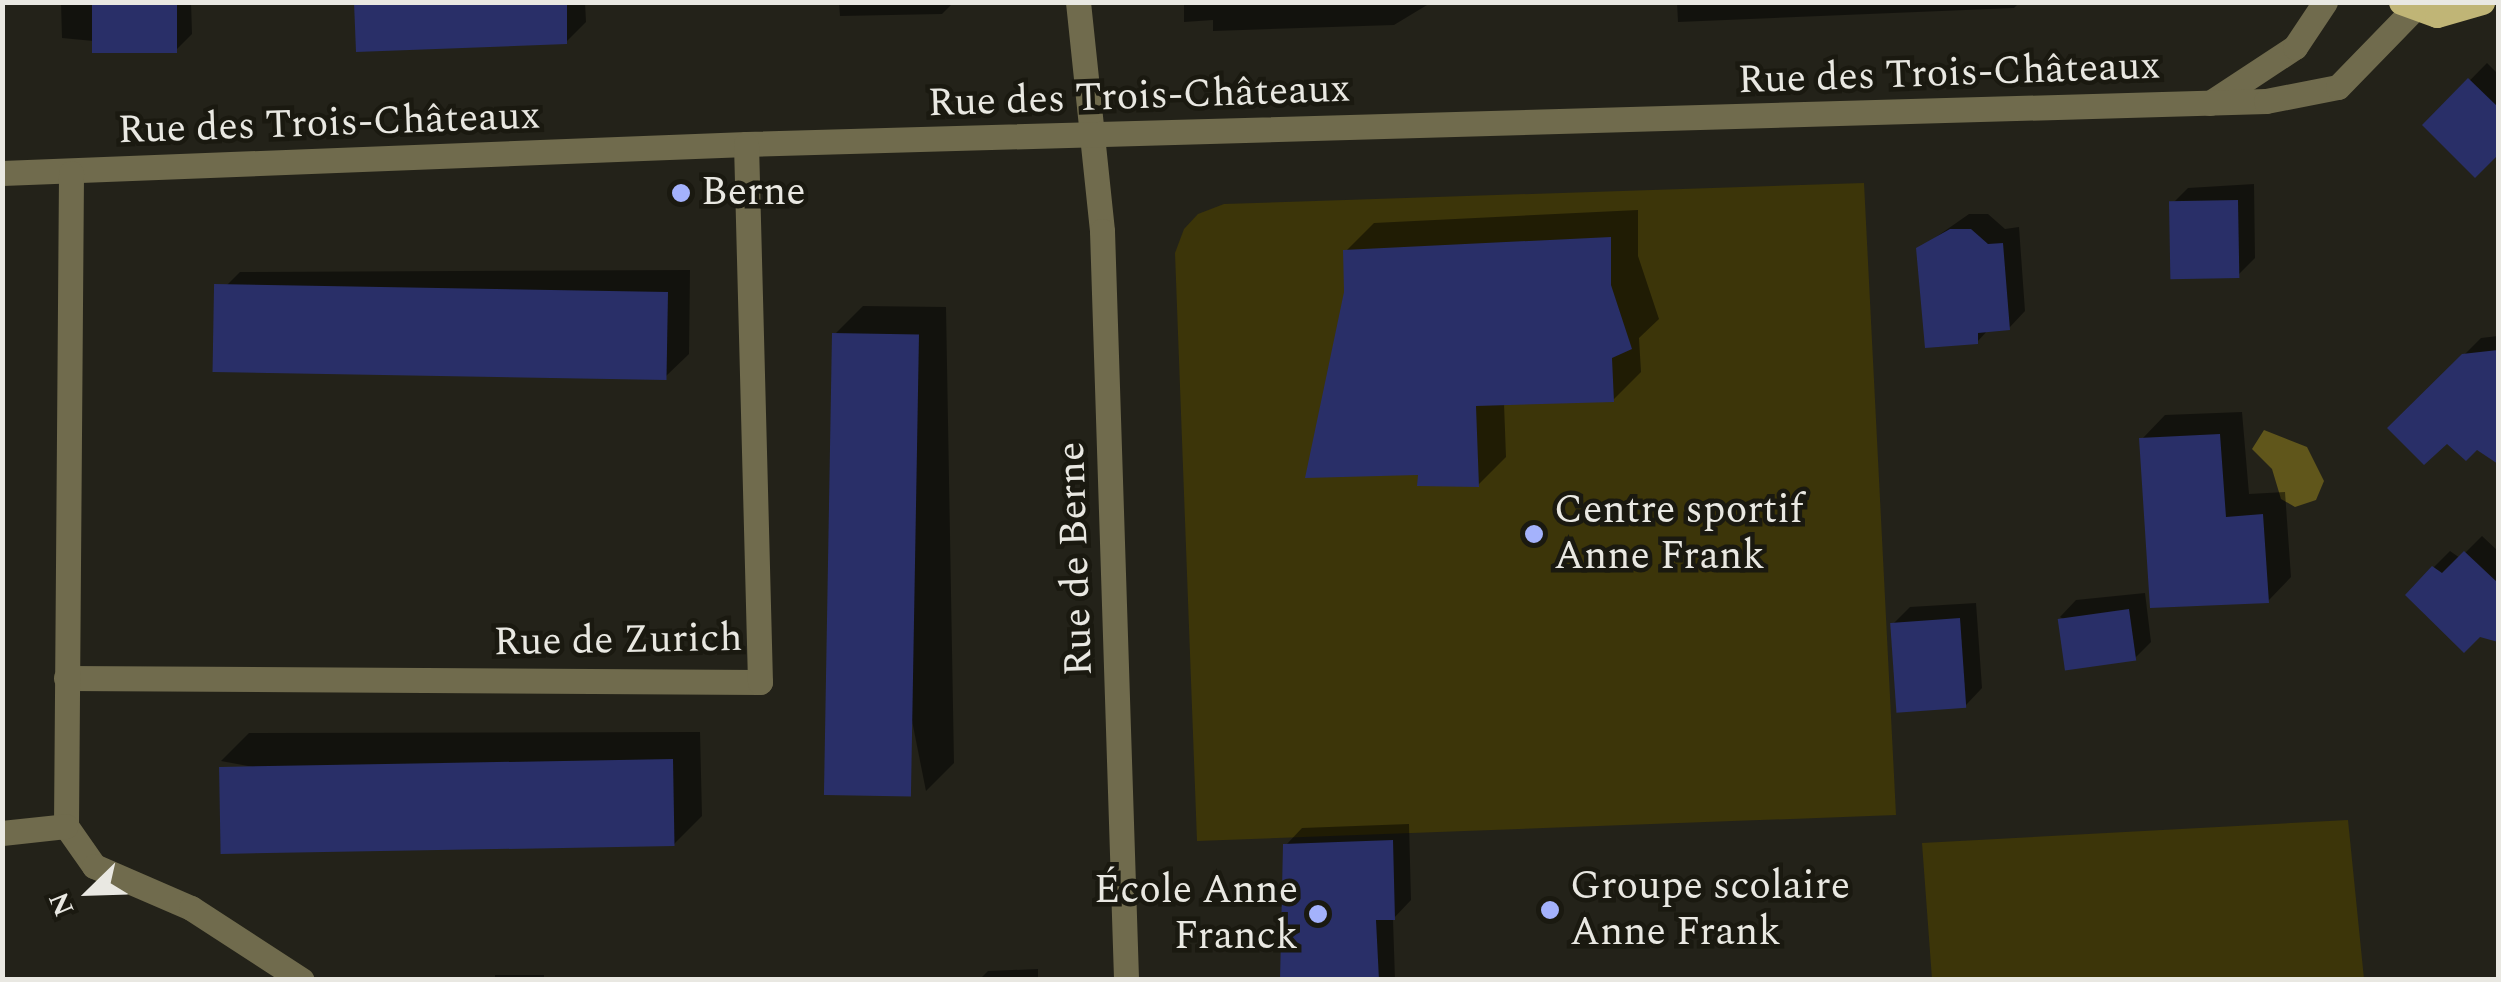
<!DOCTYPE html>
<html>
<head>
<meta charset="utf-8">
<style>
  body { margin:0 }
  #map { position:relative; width:2501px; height:982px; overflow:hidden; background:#232219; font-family:Spectral,serif }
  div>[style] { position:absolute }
  .green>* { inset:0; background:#3c3509 }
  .water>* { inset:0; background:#60561b }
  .shadow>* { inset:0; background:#0007; transform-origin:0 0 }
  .building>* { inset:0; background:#292f68; transform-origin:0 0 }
  .minor>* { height:25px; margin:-12.5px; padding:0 12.5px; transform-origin:12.5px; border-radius:12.5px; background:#706b4d }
  .major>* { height:25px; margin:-12.5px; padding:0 12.5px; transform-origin:12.5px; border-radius:12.5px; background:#c0b576 }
  .dots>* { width:28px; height:28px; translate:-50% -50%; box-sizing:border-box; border:5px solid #1a1910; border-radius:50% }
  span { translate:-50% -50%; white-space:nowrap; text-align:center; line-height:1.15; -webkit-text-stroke:9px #1a1910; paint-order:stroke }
  .street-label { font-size:40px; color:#e9e8e2 }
  .poi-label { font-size:40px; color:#e9e8e2 }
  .left { translate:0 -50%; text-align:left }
  .right { translate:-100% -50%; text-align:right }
  .frame { position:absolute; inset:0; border:5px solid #e9e8e2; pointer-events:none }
  .north { position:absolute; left:40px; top:842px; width:100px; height:100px; -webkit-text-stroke:8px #1a1910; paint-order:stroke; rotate:247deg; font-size:28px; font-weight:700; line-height:40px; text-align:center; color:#e9e8e2 }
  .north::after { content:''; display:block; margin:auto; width:35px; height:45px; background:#e9e8e2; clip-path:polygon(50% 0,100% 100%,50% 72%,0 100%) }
</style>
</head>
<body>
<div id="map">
  <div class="green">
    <div style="clip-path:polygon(1864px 183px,1896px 815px,1197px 841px,1175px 253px,1184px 229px,1198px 214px,1224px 204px)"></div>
    <div style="clip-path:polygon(2348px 820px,2364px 979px,1932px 979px,1922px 843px)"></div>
  </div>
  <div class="water">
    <div style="clip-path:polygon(2264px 430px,2307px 447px,2324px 481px,2316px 500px,2295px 507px,2281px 499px,2272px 469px,2252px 449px)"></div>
  </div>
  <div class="shadow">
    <div style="clip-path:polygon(61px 2px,191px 2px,192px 34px,177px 49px,62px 38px)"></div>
    <div style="clip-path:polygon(356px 2px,585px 2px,586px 22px,566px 42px)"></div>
    <div style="clip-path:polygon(839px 2px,954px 2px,942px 14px,840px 16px)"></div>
    <div style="clip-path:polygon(1184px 2px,1432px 2px,1394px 25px,1213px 31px,1213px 20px,1184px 22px)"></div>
    <div style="clip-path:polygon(1677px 2px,2020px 2px,2014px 8px,1678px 22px)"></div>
    <div style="clip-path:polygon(2487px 63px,2498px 74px,2498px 152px,2475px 175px,2426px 125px)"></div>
    <div style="clip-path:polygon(2254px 184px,2255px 258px,2238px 275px,2171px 205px,2188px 188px)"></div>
    <div style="clip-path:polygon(1638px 210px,1638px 256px,1659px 319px,1639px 338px,1641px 372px,1613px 400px,1504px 403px,1506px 457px,1478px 485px,1420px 472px,1346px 292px,1346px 251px,1374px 223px)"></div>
    <div style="clip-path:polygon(1969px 214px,1988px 214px,2005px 229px,2019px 227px,2025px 311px,2009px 328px,1989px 329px,1977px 342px,1919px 249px)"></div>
    <div style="clip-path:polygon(690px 270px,689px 354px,665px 377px,217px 295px,240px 272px)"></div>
    <div style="clip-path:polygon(863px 306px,946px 307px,954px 763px,926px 791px,835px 334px)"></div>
    <div style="clip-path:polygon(2498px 336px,2498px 425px,2466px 458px,2447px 440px,2391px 428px,2481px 338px)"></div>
    <div style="clip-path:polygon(2242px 412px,2249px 494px,2285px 492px,2291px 577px,2268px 601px,2142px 439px,2165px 415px)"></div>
    <div style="clip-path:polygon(2482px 536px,2498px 551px,2498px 620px,2464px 649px,2434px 567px,2450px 551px,2460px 558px)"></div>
    <div style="clip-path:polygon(2145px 593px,2151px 642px,2134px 659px,2060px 617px,2076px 600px)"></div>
    <div style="clip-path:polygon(1976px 603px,1982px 688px,1966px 705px,1893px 624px,1910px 607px)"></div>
    <div style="clip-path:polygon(700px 732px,702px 816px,674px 844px,221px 761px,249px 733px)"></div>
    <div style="clip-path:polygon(1409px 824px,1411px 900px,1393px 919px,1395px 980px,1283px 980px,1286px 845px,1302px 828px)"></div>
    <div style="clip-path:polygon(1038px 969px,1038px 980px,979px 980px,988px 971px)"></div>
    <div style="left:495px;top:975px;width:49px;height:6px"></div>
  </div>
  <div class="building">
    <div style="left:92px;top:2px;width:85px;height:51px"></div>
    <div style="clip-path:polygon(354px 2px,567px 2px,567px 44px,356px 52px)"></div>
    <div style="clip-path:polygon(2468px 78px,2498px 107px,2498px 155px,2475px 178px,2422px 125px)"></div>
    <div style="left:2238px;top:200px;width:78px;height:69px;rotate:89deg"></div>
    <div style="clip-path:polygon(1950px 229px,1971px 229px,1988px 244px,2003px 243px,2010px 330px,1978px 333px,1978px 344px,1925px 348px,1916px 248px)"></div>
    <div style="clip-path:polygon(1611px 237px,1611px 285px,1632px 349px,1612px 358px,1614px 402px,1476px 406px,1479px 487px,1417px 486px,1418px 475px,1305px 478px,1344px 292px,1343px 250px)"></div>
    <div style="left:668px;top:292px;width:88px;height:454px;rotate:91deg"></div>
    <div style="left:832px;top:333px;width:87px;height:462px;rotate:1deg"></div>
    <div style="clip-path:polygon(2498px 350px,2498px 464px,2477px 450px,2466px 461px,2447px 444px,2424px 465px,2387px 428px,2462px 354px)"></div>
    <div style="clip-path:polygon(2220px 434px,2226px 517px,2263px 514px,2269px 603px,2150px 608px,2139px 438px)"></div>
    <div style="clip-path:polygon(2464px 551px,2498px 583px,2498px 642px,2480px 637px,2464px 653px,2405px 595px,2432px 566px,2442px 573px)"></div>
    <div style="left:2129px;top:609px;width:52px;height:72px;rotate:82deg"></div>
    <div style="left:1960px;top:618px;width:90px;height:70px;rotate:86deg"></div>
    <div style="left:673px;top:759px;width:87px;height:454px;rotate:89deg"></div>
    <div style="clip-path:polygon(1393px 840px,1395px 920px,1376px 920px,1379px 980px,1280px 980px,1283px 844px)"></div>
  </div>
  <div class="minor">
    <div style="left:1078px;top:2px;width:230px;rotate:84deg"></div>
    <div style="left:1102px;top:231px;width:749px;rotate:88.16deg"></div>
    <div style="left:2210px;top:103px;width:102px;rotate:-33.4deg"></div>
    <div style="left:2295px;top:47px;width:54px;rotate:-56.3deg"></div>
    <div style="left:2px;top:173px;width:745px;rotate:-2.23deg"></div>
    <div style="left:746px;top:144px;width:1521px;rotate:-1.62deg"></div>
    <div style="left:2266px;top:101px;width:73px;rotate:-11deg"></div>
    <div style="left:2338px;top:87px;width:107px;rotate:-45.8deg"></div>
    <div style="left:66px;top:678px;width:694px;rotate:0.33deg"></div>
    <div style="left:760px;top:682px;width:538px;rotate:-91.49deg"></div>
    <div style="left:66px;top:826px;width:653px;rotate:-89.56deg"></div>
    <div style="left:66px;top:826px;width:49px;rotate:55deg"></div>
    <div style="left:94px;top:866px;width:106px;rotate:23.4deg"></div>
    <div style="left:191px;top:908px;width:132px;rotate:33deg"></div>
    <div style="left:2px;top:833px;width:64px;rotate:-6.2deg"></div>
  </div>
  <div class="major">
    <div style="left:2401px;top:2px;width:38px;rotate:20deg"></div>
    <div style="left:2437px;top:15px;width:47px;rotate:-16.1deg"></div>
  </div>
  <div class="dots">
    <div style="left:681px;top:193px;background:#a4b2fc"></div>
    <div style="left:1534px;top:534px;background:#a4b2fc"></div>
    <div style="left:1550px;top:910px;background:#a4b2fc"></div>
    <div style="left:1318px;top:914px;background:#a4b2fc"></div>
  </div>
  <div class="street-label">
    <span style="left:1949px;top:74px;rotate:-2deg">Rue des Trois-Châteaux</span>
    <span style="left:1139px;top:97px;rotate:-2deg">Rue des Trois-Châteaux</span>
    <span style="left:329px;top:124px;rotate:-2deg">Rue des Trois-Châteaux</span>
    <span style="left:1076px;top:559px;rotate:-92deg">Rue de Berne</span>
    <span style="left:618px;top:641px;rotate:-1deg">Rue de Zurich</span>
  </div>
  <div class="poi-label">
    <span class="left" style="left:701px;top:193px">Berne</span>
    <span class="left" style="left:1554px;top:534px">Centre sportif<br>Anne Frank</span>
    <span class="left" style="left:1570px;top:910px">Groupe scolaire<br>Anne Frank</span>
    <span class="right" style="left:1298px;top:914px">École Anne<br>Franck</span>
  </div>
  <div class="frame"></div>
  <div class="north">N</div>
</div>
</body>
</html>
